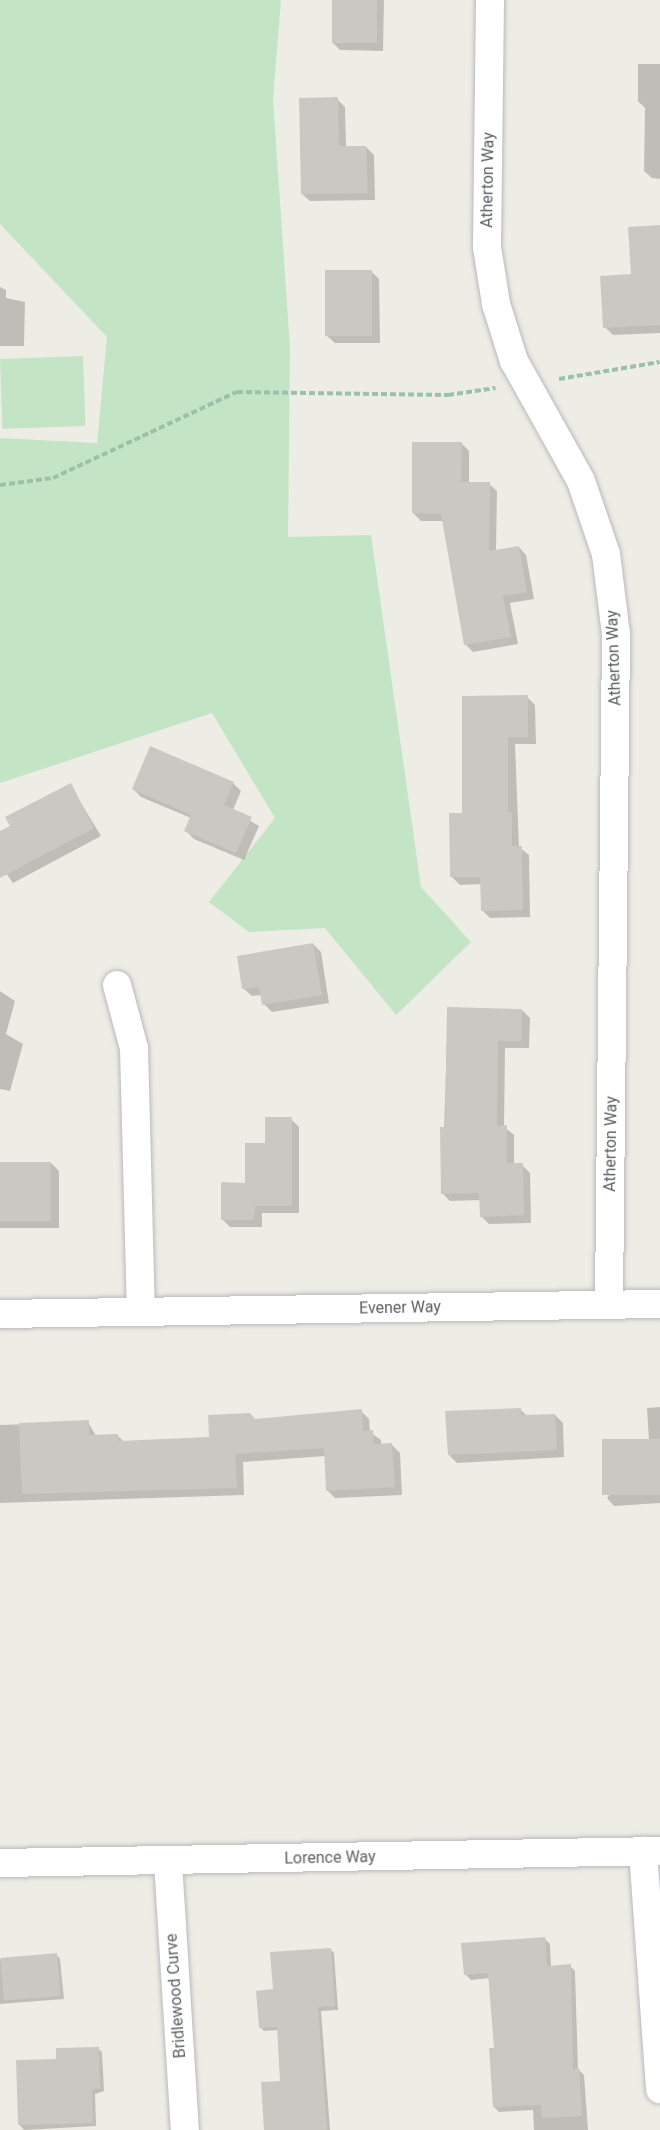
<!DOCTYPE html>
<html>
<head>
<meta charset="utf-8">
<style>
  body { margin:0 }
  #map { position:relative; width:660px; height:2130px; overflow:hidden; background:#eeede5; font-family:Roboto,sans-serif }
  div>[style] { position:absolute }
  .green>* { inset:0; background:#c3e4c5; transform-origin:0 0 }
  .shadow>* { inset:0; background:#0003 }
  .building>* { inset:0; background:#cac8c2; transform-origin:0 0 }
  .path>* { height:4px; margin-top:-2px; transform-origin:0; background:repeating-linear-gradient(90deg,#9bc2a8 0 6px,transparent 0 9px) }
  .roads { filter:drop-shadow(0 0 2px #b7babe) drop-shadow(0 0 2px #b7babe) }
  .minor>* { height:28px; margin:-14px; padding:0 14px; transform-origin:14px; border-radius:14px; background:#fff }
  span { translate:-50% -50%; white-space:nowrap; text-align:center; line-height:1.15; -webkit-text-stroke:5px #fff; paint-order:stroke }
  .street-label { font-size:16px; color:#5d6065 }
</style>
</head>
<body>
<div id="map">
  <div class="green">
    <div style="clip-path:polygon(0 0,281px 0,273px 99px,290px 348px,288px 537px,371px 535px,421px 887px,471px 942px,396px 1015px,325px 928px,249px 932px,209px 902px,275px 818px,212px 713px,0 783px,0 438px,97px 443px,107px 337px,0 224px)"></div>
    <div style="left:83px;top:356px;width:70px;height:83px;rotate:88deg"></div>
  </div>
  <div class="shadow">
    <div style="clip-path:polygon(333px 0,384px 0,383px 51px,340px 50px,332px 42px)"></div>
    <div style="clip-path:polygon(638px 64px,660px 64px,660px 179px,652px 178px,644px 171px,645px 108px,638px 101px)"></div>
    <div style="clip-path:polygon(337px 99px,345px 107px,346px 147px,366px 147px,374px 155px,375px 200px,310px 201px,302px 194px)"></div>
    <div style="clip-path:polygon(660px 226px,660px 333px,613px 335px,605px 327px)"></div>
    <div style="clip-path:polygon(371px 271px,379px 279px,380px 343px,335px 343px,327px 336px)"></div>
    <div style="clip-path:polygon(0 287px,6px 290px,6px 298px,25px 302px,24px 346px,0 346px)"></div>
    <div style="clip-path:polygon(461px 443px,469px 451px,469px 483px,489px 484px,497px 491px,496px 551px,519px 547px,526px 555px,534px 599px,510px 603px,518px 644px,473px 652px,465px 644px,444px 521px,421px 521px,413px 513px)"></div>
    <div style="clip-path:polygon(527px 697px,535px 705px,536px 744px,515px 744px,519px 847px,529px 855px,530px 917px,490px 918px,482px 910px,482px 884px,460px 885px,452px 877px,464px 814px)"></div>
    <div style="clip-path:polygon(233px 783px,241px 791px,233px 810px,259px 826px,244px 860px,194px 839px,186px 831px,191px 818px,141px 797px,133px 789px)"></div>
    <div style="clip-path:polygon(70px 785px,101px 836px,13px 883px,0 865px,0 833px)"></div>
    <div style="clip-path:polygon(313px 944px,321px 952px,329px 1003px,272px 1012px,264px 1004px,262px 995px,252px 996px,244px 989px)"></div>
    <div style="clip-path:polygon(0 991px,15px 1001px,6px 1034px,23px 1044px,10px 1091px,0 1089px)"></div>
    <div style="clip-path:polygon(448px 1009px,522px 1010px,530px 1018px,529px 1048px,505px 1048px,504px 1127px,514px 1135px,514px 1165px,522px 1165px,530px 1173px,531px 1223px,489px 1224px,481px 1216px,481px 1200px,450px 1201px,442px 1193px)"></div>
    <div style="clip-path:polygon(291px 1119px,299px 1127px,299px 1213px,262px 1213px,262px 1227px,230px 1227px,222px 1219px,247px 1184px,266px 1145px)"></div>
    <div style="clip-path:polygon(0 1163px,51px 1163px,59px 1171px,59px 1228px,0 1228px)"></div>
    <div style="clip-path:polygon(660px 1407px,660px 1503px,614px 1506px,607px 1498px,649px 1441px,647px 1408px)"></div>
    <div style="clip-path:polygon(520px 1409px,527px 1416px,555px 1415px,563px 1423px,564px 1457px,457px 1463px,449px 1455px)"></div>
    <div style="clip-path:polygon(361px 1411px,369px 1419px,370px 1432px,381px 1440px,381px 1445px,392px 1445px,400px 1453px,402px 1495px,335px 1498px,327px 1490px,325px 1456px,243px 1462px,244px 1495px,0 1503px,0 1425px,88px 1422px,96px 1436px,117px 1435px,125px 1443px,210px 1438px,255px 1420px)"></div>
    <div style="clip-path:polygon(545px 1939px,550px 1944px,551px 1967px,570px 1966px,575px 1971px,578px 2069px,584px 2075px,588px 2130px,534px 2130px,533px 2110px,499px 2112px,494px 2107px,495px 2049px,490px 1978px,471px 1980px,465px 1974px)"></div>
    <div style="clip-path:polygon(330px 1949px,334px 1953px,338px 2010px,321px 2011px,330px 2130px,266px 2130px,282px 2083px,278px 2030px,264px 2031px,260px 2027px,274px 1991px)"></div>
    <div style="clip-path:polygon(57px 1955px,60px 1959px,64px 1999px,0 2004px,0 1960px)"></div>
    <div style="clip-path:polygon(98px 2049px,102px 2052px,104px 2091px,95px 2094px,96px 2126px,24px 2130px,19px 2124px,57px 2060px)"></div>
  </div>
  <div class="building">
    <div style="left:332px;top:0;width:45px;height:43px"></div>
    <div style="clip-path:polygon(338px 97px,339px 146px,366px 146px,368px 193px,301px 194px,299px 98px)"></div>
    <div style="clip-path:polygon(660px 225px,660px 325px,603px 328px,600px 276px,631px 274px,628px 227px)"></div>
    <div style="left:325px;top:270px;width:47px;height:66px"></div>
    <div style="clip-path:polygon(412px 442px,462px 442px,461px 482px,490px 482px,489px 551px,519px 546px,527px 592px,503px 596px,511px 637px,464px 645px,441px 514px,412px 513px)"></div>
    <div style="clip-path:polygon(528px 695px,528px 737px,508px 737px,508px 812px,512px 812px,512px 846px,522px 846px,523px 910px,481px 911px,480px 877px,450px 877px,449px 813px,462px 813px,462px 696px)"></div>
    <div style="clip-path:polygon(150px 746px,234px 782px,224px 805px,252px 817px,236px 853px,184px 831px,191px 815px,132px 789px)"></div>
    <div style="clip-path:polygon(71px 783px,94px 828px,0 878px,0 831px,10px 826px,5px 817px)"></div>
    <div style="clip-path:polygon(313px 943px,322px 995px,262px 1005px,259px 987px,242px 989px,237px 956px)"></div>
    <div style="clip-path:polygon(447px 1007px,522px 1009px,522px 1041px,498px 1041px,497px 1126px,507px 1125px,507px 1163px,523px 1163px,524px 1215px,480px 1217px,479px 1193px,441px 1194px,440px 1127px,445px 1127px)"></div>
    <div style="clip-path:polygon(265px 1117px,292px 1117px,292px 1206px,255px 1206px,254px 1220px,221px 1220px,221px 1182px,245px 1183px,245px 1143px,265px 1143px)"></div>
    <div style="left:0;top:1162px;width:51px;height:59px"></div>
    <div style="clip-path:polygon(521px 1408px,521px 1415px,555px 1414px,557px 1450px,448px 1455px,445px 1411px)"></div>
    <div style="clip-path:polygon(362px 1409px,363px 1431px,373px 1430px,374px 1444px,392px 1443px,395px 1487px,326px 1491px,324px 1448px,235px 1454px,237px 1488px,22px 1494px,19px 1423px,89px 1420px,89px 1435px,118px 1434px,118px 1441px,209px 1437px,208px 1415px,250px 1413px,255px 1419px)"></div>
    <div style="left:660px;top:1439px;width:56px;height:58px;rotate:90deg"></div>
    <div style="clip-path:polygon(545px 1937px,547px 1966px,571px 1964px,573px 2069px,579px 2068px,582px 2116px,542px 2118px,541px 2105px,493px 2107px,489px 2048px,494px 2048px,488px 1973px,464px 1975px,461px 1943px)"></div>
    <div style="clip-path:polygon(331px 1948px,335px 2006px,318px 2007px,327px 2130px,264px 2130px,261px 2082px,280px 2081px,277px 2027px,259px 2028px,256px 1991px,273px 1989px,270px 1952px)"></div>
    <div style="left:57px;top:1953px;width:43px;height:57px;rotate:85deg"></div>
    <div style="clip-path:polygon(99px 2047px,100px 2088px,92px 2090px,93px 2123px,18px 2125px,16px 2060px,56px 2059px,56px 2048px)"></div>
  </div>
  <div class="path">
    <div style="left:559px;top:379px;width:102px;rotate:-9.6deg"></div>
    <div style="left:0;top:485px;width:53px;rotate:-7.5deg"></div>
    <div style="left:53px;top:478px;width:203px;rotate:-25.1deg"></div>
    <div style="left:237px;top:392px;width:211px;rotate:0.8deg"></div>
    <div style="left:448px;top:395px;width:48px;rotate:-8.5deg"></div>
  </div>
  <div class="roads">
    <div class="minor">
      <div style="left:490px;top:0;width:247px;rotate:90.7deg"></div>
      <div style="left:487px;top:247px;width:58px;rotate:81deg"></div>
      <div style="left:496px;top:304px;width:60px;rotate:72.5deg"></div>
      <div style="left:514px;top:361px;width:137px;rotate:60.8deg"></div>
      <div style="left:581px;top:481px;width:77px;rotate:71.1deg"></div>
      <div style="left:606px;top:554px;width:81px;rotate:82.9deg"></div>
      <div style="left:616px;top:634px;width:671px;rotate:90.6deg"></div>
      <div style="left:117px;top:985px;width:65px;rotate:74.9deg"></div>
      <div style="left:134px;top:1048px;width:263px;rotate:88.5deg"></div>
      <div style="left:0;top:1314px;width:660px;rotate:-0.87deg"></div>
      <div style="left:643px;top:1851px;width:239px;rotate:85.9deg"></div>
      <div style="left:168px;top:1862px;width:269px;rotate:86.4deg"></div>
      <div style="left:0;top:1863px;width:660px;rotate:-1.04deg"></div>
    </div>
  </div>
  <div class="street-label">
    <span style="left:488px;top:180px;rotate:-89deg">Atherton Way</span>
    <span style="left:614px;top:658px;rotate:-92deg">Atherton Way</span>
    <span style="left:611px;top:1144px;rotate:-89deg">Atherton Way</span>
    <span style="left:400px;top:1308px;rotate:-1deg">Evener Way</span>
    <span style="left:330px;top:1858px;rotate:-1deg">Lorence Way</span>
    <span style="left:176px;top:1996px;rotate:-94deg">Bridlewood Curve</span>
  </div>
</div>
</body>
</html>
